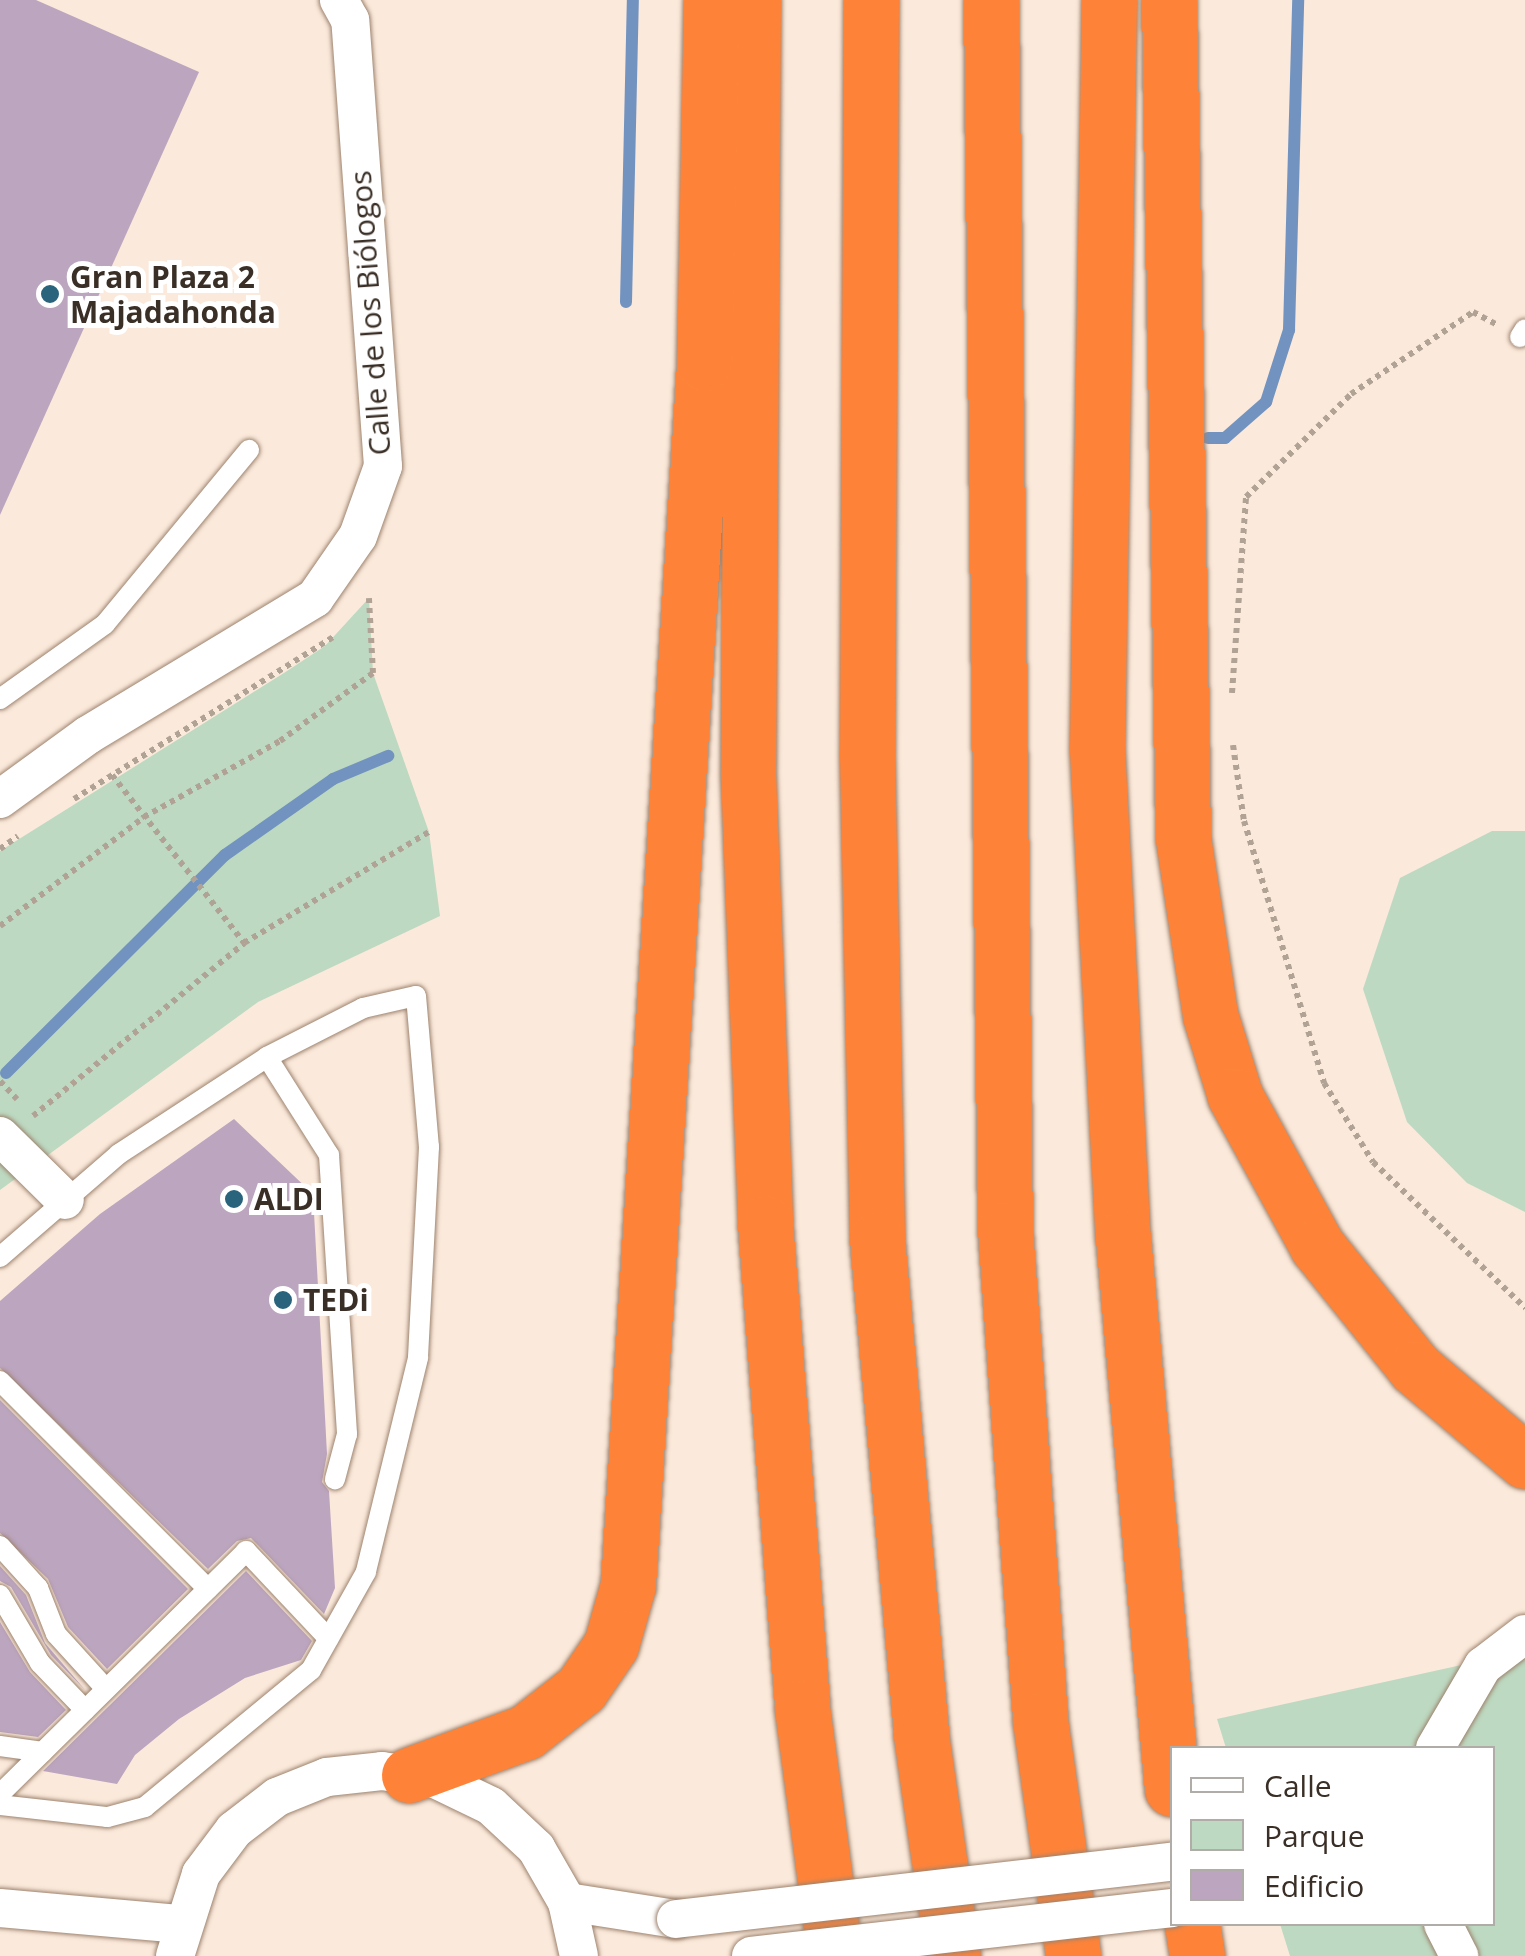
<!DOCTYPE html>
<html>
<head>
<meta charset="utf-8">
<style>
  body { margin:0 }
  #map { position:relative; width:1525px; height:1956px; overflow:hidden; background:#fbe9db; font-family:"Open Sans",sans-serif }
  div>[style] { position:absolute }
  .green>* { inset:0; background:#bdd9c1 }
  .stream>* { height:12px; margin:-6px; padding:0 6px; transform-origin:6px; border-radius:6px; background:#7293bf }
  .building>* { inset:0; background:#bca5bf }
  .path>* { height:6px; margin-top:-3px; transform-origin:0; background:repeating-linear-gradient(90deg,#b1a296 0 5px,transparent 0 10px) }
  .roads { filter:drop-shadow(0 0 2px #9d836e) drop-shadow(0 0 2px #9d836e) }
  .lane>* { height:20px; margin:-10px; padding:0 10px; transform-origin:10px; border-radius:10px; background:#fff }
  .street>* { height:38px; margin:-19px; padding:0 19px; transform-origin:19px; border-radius:19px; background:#fff }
  .highway>* { height:55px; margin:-27.5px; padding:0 27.5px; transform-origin:27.5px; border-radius:27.5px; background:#fe8339 }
  .bridges { filter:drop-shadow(0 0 2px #9d836e) drop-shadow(0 0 2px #9d836e) }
  .street-bridge>* { height:38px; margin:-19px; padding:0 19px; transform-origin:19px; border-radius:19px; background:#fff }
  .dots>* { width:28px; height:28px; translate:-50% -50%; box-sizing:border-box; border:5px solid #fff; border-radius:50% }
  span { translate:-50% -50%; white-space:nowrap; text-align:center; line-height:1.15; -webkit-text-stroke:10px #fff; paint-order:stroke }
  .poi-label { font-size:30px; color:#3a2f26; font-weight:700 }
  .left { translate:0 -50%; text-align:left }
  .street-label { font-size:30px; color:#3a2f26 }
  .legend { position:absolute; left:1170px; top:1746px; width:325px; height:180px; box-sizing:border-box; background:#fff; border:2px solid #b0aca8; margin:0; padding:12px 18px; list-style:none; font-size:30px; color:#3a2f26 }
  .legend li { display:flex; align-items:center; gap:20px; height:50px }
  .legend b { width:50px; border:2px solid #b0aca8 }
</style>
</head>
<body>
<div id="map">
  <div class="green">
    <div style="clip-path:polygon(369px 598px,373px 673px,429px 832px,440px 916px,258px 1002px,0 1190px,0 851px,284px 673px,325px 646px)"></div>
    <div style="clip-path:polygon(1492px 831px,1525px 831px,1525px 1212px,1467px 1183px,1407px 1122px,1363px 989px,1400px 878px)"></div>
    <div style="clip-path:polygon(1525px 1651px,1525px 1956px,1290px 1956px,1280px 1924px,1492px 1924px,1492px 1748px,1226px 1748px,1217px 1719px)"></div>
  </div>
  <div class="stream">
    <div style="left:626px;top:302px;width:302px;rotate:-88.7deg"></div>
    <div style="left:1208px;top:438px;width:17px"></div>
    <div style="left:1225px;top:438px;width:55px;rotate:-41.3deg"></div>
    <div style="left:1266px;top:402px;width:76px;rotate:-72.3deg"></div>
    <div style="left:1289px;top:330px;width:330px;rotate:-88.4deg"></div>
    <div style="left:6px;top:1073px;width:309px;rotate:-44.9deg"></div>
    <div style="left:225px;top:855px;width:132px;rotate:-35.1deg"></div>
    <div style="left:333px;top:779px;width:60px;rotate:-22.7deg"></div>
  </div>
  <div class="building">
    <div style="clip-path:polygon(0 0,36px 0,199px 72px,0 515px)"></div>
    <div style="clip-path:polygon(234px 1119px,313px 1194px,327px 1454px,322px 1482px,329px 1491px,335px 1588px,324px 1614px,251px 1538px,237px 1541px,208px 1569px,0 1368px,0 1301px,100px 1214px)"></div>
    <div style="clip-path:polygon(0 1400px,188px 1589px,107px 1669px,68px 1627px,48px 1579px,0 1533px)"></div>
    <div style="clip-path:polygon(0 1566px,26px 1595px,45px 1643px,85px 1690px,51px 1655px,11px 1587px,0 1581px)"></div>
    <div style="clip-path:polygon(246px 1571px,312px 1641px,301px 1660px,245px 1678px,179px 1719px,135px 1755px,117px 1784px,43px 1771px)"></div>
    <div style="clip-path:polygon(0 1622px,30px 1672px,66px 1710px,38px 1737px,0 1732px)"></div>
  </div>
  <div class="path">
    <div style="left:1232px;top:693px;width:196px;rotate:-85.9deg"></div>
    <div style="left:1246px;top:497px;width:147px;rotate:-44.4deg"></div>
    <div style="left:1351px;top:394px;width:147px;rotate:-33.9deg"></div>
    <div style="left:1473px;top:312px;width:27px;rotate:28deg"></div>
    <div style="left:1233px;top:745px;width:77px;rotate:81.8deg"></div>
    <div style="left:1244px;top:821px;width:274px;rotate:73deg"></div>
    <div style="left:1324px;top:1083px;width:93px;rotate:58.2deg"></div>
    <div style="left:1373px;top:1162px;width:211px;rotate:43.8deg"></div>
    <div style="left:112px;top:775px;width:214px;rotate:51.8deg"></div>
    <div style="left:74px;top:799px;width:308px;rotate:-32deg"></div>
    <div style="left:0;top:849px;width:22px;rotate:-36deg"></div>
    <div style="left:0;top:926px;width:181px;rotate:-37.1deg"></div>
    <div style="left:144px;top:817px;width:156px;rotate:-29.2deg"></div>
    <div style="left:280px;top:741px;width:115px;rotate:-36.2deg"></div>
    <div style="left:373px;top:673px;width:75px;rotate:-93.1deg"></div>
    <div style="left:0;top:1081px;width:25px;rotate:47deg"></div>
    <div style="left:33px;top:1116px;width:273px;rotate:-39.3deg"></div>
    <div style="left:244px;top:943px;width:216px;rotate:-31deg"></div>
  </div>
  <div class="roads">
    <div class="lane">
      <div style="left:1520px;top:337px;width:9px;rotate:-58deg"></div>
      <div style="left:0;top:699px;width:129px;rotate:-35.5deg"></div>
      <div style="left:105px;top:624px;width:226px;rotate:-50.4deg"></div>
      <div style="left:267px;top:1057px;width:116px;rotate:57.7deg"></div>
      <div style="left:329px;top:1155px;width:280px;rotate:86.3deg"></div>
      <div style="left:347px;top:1434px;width:47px;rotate:104.9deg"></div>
      <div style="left:0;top:1257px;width:157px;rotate:-40.9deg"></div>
      <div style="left:119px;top:1154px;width:177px;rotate:-33.2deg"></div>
      <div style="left:267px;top:1057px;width:108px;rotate:-27deg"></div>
      <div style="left:363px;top:1008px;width:54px;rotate:-12.8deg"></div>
      <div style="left:416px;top:996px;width:152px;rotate:85.1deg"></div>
      <div style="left:429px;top:1147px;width:211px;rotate:93deg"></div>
      <div style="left:418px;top:1358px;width:220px;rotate:103.7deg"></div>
      <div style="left:366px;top:1572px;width:112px;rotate:119.3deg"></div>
      <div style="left:311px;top:1670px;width:215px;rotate:140.5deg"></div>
      <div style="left:145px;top:1807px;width:39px;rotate:165deg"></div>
      <div style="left:107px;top:1817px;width:108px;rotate:-173.6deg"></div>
      <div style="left:0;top:1381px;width:294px;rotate:45deg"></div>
      <div style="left:0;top:1546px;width:57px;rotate:47.9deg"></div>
      <div style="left:38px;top:1588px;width:49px;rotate:68.6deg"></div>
      <div style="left:56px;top:1634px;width:74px;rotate:47.7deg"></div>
      <div style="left:0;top:1595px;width:79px;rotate:59.5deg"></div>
      <div style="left:40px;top:1663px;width:65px;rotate:46.2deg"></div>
      <div style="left:0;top:1746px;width:43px;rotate:7.9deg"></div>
      <div style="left:0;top:1794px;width:346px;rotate:-44.6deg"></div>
      <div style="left:246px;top:1551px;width:120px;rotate:46.7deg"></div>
    </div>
    <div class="street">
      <div style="left:0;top:799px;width:109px;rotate:-36deg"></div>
      <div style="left:88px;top:735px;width:265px;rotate:-31.1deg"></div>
      <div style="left:315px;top:598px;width:75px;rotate:-55.3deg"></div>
      <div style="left:358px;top:536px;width:74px;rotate:-70.3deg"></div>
      <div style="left:383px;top:466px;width:447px;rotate:-94.2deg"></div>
      <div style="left:350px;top:20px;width:23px;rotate:-119deg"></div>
      <div style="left:0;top:1136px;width:91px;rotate:44.6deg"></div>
      <div style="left:1435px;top:1748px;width:95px;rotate:-59.7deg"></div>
      <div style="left:1483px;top:1666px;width:53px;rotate:-37.3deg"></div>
      <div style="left:567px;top:1902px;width:110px;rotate:8.9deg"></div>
      <div style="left:0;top:1908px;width:182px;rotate:5.1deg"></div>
      <div style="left:1443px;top:1924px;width:36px;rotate:63deg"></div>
      <div style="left:175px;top:1956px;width:86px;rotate:-72.4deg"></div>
      <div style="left:201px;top:1874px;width:55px;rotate:-53.1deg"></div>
      <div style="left:234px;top:1830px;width:54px;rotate:-37.5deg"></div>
      <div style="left:277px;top:1797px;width:54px;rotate:-21.8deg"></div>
      <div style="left:327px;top:1777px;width:55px;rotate:-6.2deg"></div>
      <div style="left:382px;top:1771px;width:54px;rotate:8.6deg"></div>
      <div style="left:435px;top:1779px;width:62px;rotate:25.7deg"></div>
      <div style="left:491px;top:1806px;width:62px;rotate:43deg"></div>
      <div style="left:536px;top:1848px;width:62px;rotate:60.1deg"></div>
      <div style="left:567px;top:1902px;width:55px;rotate:77.5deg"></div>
    </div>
    <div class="highway">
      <div style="left:753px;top:0;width:774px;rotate:90.37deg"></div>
      <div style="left:748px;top:774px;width:449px;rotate:87.8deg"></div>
      <div style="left:765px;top:1223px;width:486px;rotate:85.6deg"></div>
      <div style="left:802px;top:1708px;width:250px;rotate:82.4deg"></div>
      <div style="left:871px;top:0;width:755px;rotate:90.3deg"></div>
      <div style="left:867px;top:755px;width:484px;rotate:88.8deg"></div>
      <div style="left:877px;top:1239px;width:498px;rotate:84.9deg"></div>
      <div style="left:921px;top:1735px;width:223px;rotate:81.8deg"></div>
      <div style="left:991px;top:0;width:1229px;rotate:89.35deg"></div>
      <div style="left:1005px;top:1229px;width:492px;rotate:85.9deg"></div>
      <div style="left:1040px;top:1720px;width:238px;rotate:82deg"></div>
      <div style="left:1109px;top:0;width:749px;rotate:90.92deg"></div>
      <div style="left:1097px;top:749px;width:490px;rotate:87deg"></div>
      <div style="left:1123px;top:1238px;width:553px;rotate:84.92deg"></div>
      <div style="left:1169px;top:0;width:838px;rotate:89.04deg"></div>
      <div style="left:1183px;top:838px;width:179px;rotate:81.3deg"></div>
      <div style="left:1210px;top:1015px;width:85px;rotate:72.8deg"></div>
      <div style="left:1235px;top:1096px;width:171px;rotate:61.3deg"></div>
      <div style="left:1317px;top:1246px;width:156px;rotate:51.2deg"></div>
      <div style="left:1415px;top:1368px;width:144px;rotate:40.2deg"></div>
      <div style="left:409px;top:1775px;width:125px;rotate:-20.2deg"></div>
      <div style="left:526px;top:1732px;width:70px;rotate:-38deg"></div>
      <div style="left:581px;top:1689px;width:53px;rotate:-55.7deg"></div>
      <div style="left:611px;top:1645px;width:62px;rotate:-74.2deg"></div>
      <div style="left:628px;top:1585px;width:1224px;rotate:-86.44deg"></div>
      <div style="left:704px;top:363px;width:363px;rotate:-88.9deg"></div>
      <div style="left:1192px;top:1924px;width:32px;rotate:81deg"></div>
    </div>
  </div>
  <div class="bridges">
    <div class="street-bridge">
      <div style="left:676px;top:1919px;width:499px;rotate:-6.6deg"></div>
      <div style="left:751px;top:1956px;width:424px;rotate:-6.5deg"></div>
    </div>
  </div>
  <div class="dots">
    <div style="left:50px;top:294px;background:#29637c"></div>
    <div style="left:234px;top:1199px;background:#29637c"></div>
    <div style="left:283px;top:1300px;background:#29637c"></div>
  </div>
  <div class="poi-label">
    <span class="left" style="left:70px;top:294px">Gran Plaza 2<br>Majadahonda</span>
    <span class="left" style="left:254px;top:1199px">ALDI</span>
    <span class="left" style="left:303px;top:1300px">TEDi</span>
  </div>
  <div class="street-label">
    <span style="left:370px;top:313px;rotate:-94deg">Calle de los Biólogos</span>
  </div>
  <ul class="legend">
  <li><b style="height:12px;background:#fff"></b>Calle</li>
  <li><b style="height:28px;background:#bdd9c1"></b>Parque</li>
  <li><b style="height:28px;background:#bca5bf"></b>Edificio</li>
  </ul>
</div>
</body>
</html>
